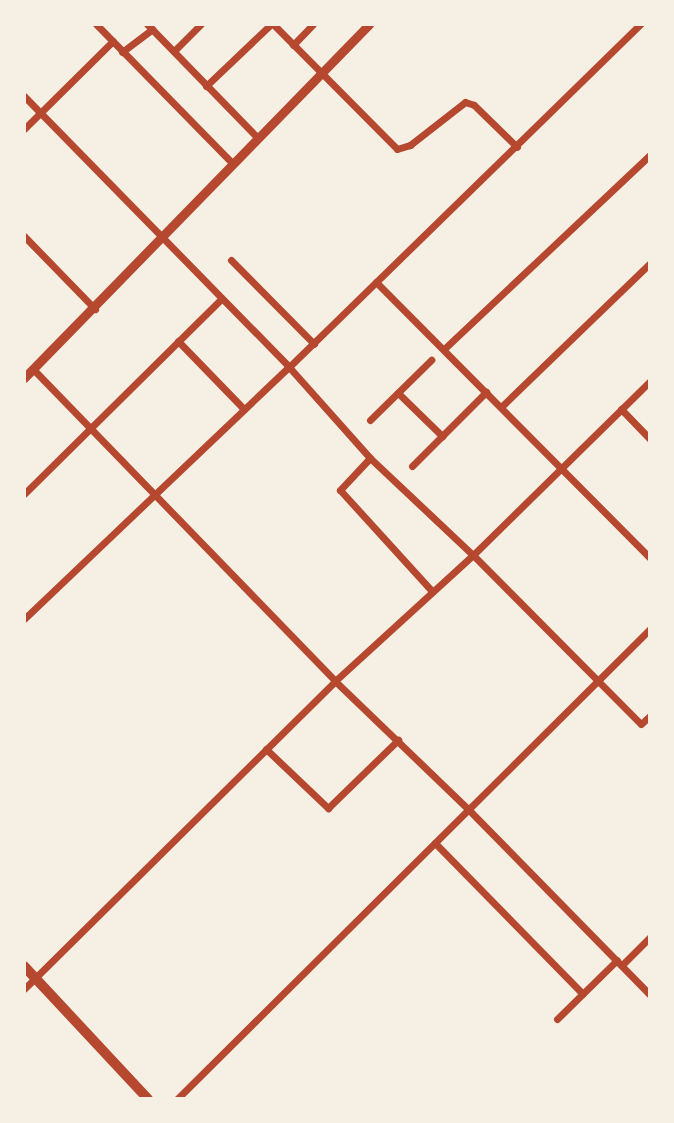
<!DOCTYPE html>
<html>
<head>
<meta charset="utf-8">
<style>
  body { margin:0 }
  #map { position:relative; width:674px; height:1123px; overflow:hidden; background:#f6efe4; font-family:Quicksand,sans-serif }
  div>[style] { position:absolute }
  .minor>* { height:7px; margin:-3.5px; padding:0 3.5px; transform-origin:3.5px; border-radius:3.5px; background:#b5482f }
  .secondary>* { height:9px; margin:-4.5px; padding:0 4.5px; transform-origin:4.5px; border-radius:4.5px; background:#b5482f }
  .primary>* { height:10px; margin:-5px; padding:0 5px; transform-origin:5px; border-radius:5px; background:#b5482f }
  span { translate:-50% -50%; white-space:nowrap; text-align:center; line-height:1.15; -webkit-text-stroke:6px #f6efe4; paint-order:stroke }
  .frame { position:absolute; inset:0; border:26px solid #f6efe4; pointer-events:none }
</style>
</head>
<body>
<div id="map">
  <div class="minor">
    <div style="left:96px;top:24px;width:196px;rotate:45.6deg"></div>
    <div style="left:147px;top:24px;width:159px;rotate:45.8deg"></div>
    <div style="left:273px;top:24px;width:176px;rotate:45.2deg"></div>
    <div style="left:397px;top:149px;width:14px;rotate:-17deg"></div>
    <div style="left:410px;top:145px;width:70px;rotate:-38deg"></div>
    <div style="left:465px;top:102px;width:9px;rotate:18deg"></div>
    <div style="left:474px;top:105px;width:60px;rotate:44.3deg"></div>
    <div style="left:293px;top:45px;width:29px;rotate:-46deg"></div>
    <div style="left:174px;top:51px;width:38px;rotate:-45deg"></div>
    <div style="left:122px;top:52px;width:38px;rotate:-37deg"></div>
    <div style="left:206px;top:86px;width:90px;rotate:-43.6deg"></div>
    <div style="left:24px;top:96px;width:379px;rotate:45.6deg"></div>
    <div style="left:289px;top:367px;width:122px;rotate:48.3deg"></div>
    <div style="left:370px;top:458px;width:141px;rotate:43.3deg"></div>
    <div style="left:473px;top:555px;width:238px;rotate:45.2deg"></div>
    <div style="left:641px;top:724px;width:12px;rotate:-42deg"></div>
    <div style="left:24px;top:129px;width:125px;rotate:-44.7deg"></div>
    <div style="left:24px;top:236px;width:102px;rotate:45.8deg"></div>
    <div style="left:231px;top:260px;width:118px;rotate:45.3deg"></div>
    <div style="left:376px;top:282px;width:389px;rotate:45.2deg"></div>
    <div style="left:178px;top:341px;width:95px;rotate:45.9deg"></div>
    <div style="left:444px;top:349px;width:283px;rotate:-43.3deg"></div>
    <div style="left:33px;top:369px;width:434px;rotate:45.9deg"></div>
    <div style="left:335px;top:681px;width:186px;rotate:43.9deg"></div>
    <div style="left:469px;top:810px;width:259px;rotate:45.6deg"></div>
    <div style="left:398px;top:393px;width:62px;rotate:44.3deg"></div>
    <div style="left:501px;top:407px;width:207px;rotate:-44deg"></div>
    <div style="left:621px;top:409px;width:42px;rotate:46deg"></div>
    <div style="left:370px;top:420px;width:86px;rotate:-44.5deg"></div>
    <div style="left:370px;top:458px;width:44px;rotate:133.2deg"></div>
    <div style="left:340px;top:490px;width:135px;rotate:47.7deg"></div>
    <div style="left:412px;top:466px;width:105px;rotate:-45deg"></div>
    <div style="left:24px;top:494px;width:277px;rotate:-44.7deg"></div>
    <div style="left:24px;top:619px;width:366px;rotate:-43.6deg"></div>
    <div style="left:289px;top:367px;width:491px;rotate:-44.3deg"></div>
    <div style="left:266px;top:749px;width:86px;rotate:43.6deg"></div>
    <div style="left:328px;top:808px;width:98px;rotate:-44.2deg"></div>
    <div style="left:435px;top:843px;width:211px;rotate:45.6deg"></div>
    <div style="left:622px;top:965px;width:40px;rotate:-45deg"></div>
    <div style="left:24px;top:989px;width:438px;rotate:-44.7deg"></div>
    <div style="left:335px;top:681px;width:187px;rotate:-42.4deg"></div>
    <div style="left:473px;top:555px;width:248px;rotate:-44.5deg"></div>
    <div style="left:557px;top:1019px;width:84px;rotate:-44.5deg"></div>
    <div style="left:177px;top:1099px;width:667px;rotate:-44.82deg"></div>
  </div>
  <div class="secondary">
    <div style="left:24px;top:378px;width:494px;rotate:-45.7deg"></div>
  </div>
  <div class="primary">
    <div style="left:24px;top:966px;width:182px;rotate:47deg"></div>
  </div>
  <div class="frame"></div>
</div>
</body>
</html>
